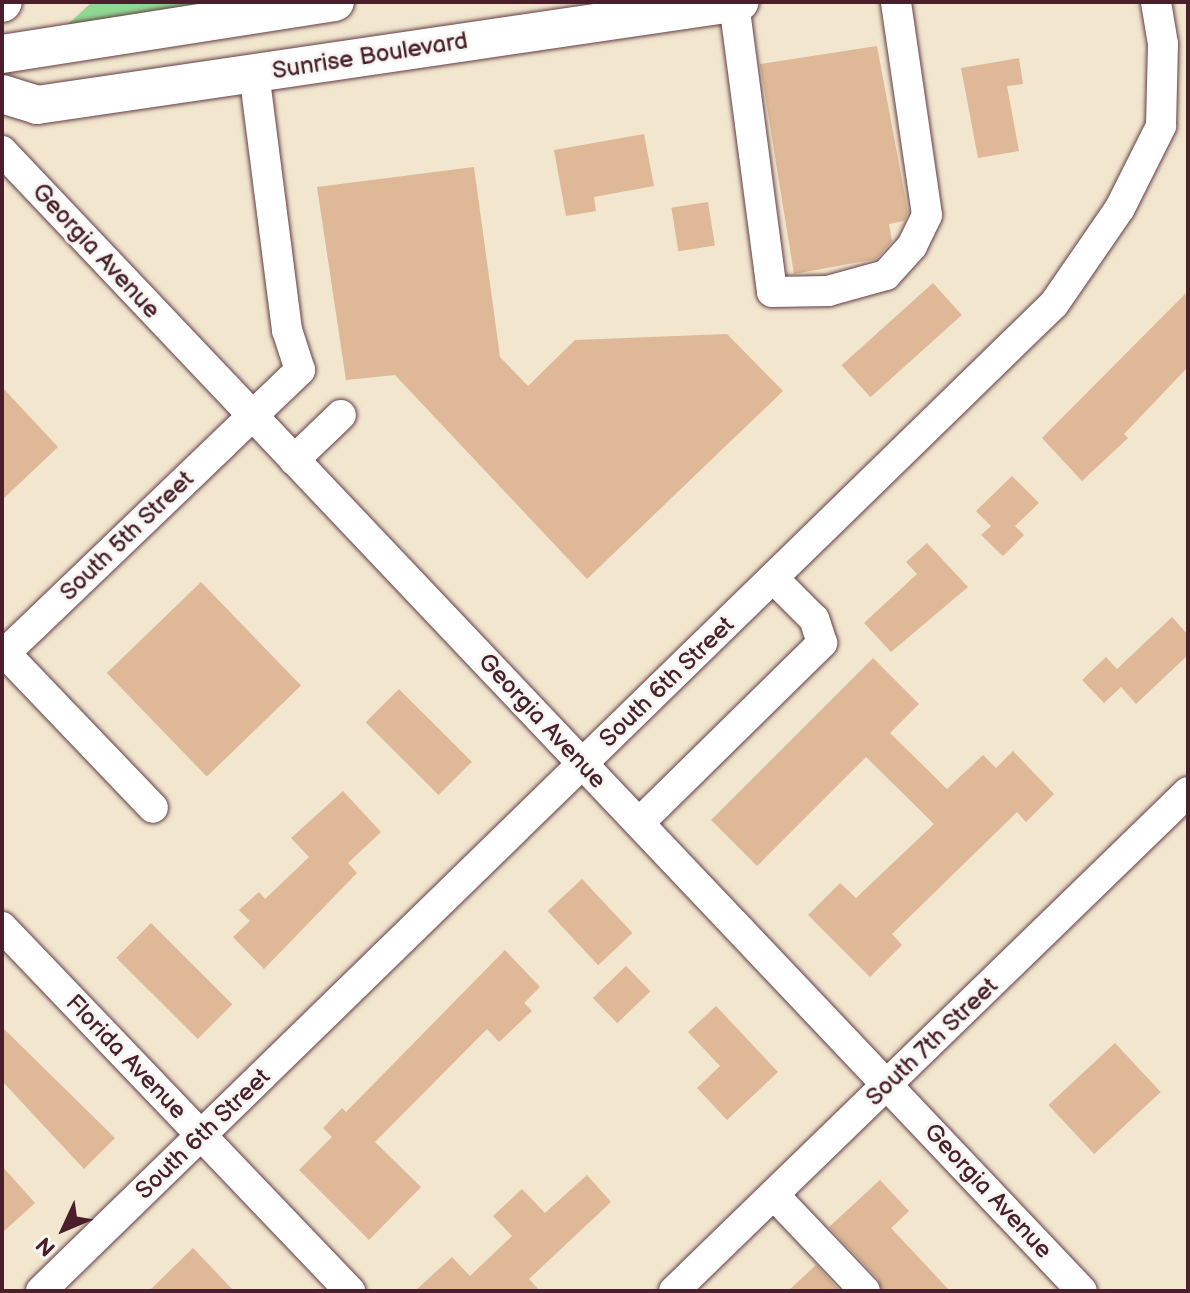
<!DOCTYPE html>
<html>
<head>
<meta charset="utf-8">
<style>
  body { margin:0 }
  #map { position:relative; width:1190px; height:1293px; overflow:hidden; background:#f2e6cf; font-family:"Balsamiq Sans",sans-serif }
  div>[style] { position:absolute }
  .green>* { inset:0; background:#8fd893 }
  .building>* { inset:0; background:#deb897; transform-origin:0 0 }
  .roads { filter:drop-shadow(0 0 2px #633d44) drop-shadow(0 0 2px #633d44) }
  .minor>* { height:30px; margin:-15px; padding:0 15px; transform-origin:15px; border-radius:15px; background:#fff }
  .major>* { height:38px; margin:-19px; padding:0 19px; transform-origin:19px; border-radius:19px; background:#fff }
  span { translate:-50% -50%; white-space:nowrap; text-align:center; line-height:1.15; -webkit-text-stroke:6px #f6f6f2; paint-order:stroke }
  .street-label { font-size:24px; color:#4a1f2b }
  .frame { position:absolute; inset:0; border:4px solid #4a1f2b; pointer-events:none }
  .north { position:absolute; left:24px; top:1189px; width:80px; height:80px; -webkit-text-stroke:6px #f6f6f2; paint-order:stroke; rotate:226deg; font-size:22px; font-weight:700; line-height:32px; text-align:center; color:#4a1f2b }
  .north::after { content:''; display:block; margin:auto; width:28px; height:36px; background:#4a1f2b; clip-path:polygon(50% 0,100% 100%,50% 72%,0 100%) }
</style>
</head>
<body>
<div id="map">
  <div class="green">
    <div style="clip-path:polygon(92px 2px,226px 2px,66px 26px)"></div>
  </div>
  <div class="building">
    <div style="clip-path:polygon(877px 46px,908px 212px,904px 221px,889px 224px,892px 241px,876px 259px,794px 274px,760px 64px)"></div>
    <div style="clip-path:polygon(1019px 58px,1023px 84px,1007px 86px,1019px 151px,978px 158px,961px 68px)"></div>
    <div style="clip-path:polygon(644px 134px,654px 186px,594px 197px,596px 211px,566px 216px,554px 150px)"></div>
    <div style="clip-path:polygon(474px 167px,500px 357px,528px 386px,575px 340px,727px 334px,783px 391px,587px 579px,395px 375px,346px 380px,317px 187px)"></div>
    <div style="left:708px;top:202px;width:44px;height:37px;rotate:81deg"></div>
    <div style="left:933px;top:283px;width:43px;height:123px;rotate:48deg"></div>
    <div style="clip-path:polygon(1188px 291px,1188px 367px,1124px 434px,1128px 438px,1082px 481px,1042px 438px)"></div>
    <div style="clip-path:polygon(2px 387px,58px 447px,2px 500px)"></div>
    <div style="clip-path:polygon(1012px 476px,1039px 503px,1015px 526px,1024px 535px,1003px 556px,981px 535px,991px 526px,976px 511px)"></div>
    <div style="clip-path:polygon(927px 543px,968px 587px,891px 652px,864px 623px,917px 574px,906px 562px)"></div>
    <div style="left:201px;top:582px;width:144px;height:131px;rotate:46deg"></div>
    <div style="clip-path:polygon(1172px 617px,1188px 635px,1188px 655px,1136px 704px,1121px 687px,1104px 703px,1082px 680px,1106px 657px,1117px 669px)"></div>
    <div style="clip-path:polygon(873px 658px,919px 704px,890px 733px,947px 789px,983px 755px,996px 768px,1013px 751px,1054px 794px,1026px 822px,1017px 812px,892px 934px,902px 945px,870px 977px,808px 915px,840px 883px,856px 898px,934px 824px,866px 757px,757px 866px,711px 820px)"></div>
    <div style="left:399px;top:689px;width:103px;height:47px;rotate:45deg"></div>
    <div style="clip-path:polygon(343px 791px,381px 832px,348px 863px,357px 873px,264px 969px,233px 937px,250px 921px,239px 910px,259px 892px,265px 899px,309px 857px,291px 838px)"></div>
    <div style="left:582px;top:879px;width:74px;height:47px;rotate:47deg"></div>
    <div style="left:151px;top:923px;width:115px;height:49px;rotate:45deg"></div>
    <div style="clip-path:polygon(505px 950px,540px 987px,524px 1003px,532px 1011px,499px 1042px,487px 1029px,375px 1142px,421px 1187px,369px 1240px,299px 1170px,332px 1137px,323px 1128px,342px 1108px,346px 1112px)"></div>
    <div style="left:626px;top:966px;width:35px;height:46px;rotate:46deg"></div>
    <div style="clip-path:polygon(716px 1006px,778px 1072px,727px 1120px,697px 1088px,720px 1066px,688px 1032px)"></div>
    <div style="clip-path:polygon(2px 1027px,115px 1138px,84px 1169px,2px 1081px)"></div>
    <div style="left:1115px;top:1043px;width:67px;height:91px;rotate:47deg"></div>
    <div style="clip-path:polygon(2px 1166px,35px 1203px,2px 1233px)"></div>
    <div style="clip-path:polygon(587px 1175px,611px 1202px,529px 1279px,540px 1291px,415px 1291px,452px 1257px,470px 1276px,512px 1236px,493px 1216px,522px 1189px,545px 1213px)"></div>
    <div style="clip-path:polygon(880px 1180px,909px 1211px,891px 1228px,950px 1291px,882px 1291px,878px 1279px,829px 1227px)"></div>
    <div style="clip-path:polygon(193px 1248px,234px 1291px,149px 1291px)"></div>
    <div style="clip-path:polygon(816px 1265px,840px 1291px,788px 1291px)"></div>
  </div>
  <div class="roads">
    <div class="minor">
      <div style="left:734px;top:3px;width:291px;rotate:82.5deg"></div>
      <div style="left:772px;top:292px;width:56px;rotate:-1deg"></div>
      <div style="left:828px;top:291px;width:60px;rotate:-15.4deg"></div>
      <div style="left:886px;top:275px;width:39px;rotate:-48deg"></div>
      <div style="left:912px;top:246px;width:34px;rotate:-64deg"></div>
      <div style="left:927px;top:215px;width:215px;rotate:-98.3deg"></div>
      <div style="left:2px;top:151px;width:1570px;rotate:46.55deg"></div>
      <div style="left:294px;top:460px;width:65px;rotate:-43.8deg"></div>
      <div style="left:5px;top:653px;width:214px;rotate:46.3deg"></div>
      <div style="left:2px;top:656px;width:413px;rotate:-43.8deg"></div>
      <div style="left:300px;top:370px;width:42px;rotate:-108deg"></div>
      <div style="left:287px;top:330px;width:258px;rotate:-97.3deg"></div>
      <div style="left:639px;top:823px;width:257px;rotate:-44.5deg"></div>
      <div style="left:822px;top:643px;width:25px;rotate:-108deg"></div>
      <div style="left:814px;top:619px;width:58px;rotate:-135deg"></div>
      <div style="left:2px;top:927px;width:504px;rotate:46.29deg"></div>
      <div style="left:774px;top:1195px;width:132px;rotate:46.5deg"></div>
      <div style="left:41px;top:1291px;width:1414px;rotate:-44.26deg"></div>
      <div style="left:1054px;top:304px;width:116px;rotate:-55.5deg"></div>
      <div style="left:1120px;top:208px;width:92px;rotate:-63.4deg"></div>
      <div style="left:1161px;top:126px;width:82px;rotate:-88.6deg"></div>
      <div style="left:1163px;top:44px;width:43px;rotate:-99.5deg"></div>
      <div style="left:674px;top:1291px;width:716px;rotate:-44.15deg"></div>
    </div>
    <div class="major">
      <div style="left:2px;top:3px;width:1px;rotate:-45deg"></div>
      <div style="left:2px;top:54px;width:337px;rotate:-8.9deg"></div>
      <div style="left:2px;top:94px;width:37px;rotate:17deg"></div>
      <div style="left:37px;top:105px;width:710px;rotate:-8.35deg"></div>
    </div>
  </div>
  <div class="street-label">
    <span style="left:370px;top:56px;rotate:-9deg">Sunrise Boulevard</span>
    <span style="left:96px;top:251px;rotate:47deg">Georgia Avenue</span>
    <span style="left:127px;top:536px;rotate:-44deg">South 5th Street</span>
    <span style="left:667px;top:682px;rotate:-44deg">South 6th Street</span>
    <span style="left:542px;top:721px;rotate:47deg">Georgia Avenue</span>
    <span style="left:932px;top:1042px;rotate:-44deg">South 7th Street</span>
    <span style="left:126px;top:1057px;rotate:46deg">Florida Avenue</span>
    <span style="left:203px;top:1134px;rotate:-44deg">South 6th Street</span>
    <span style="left:988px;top:1191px;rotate:47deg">Georgia Avenue</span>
  </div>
  <div class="frame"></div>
  <div class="north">N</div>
</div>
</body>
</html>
